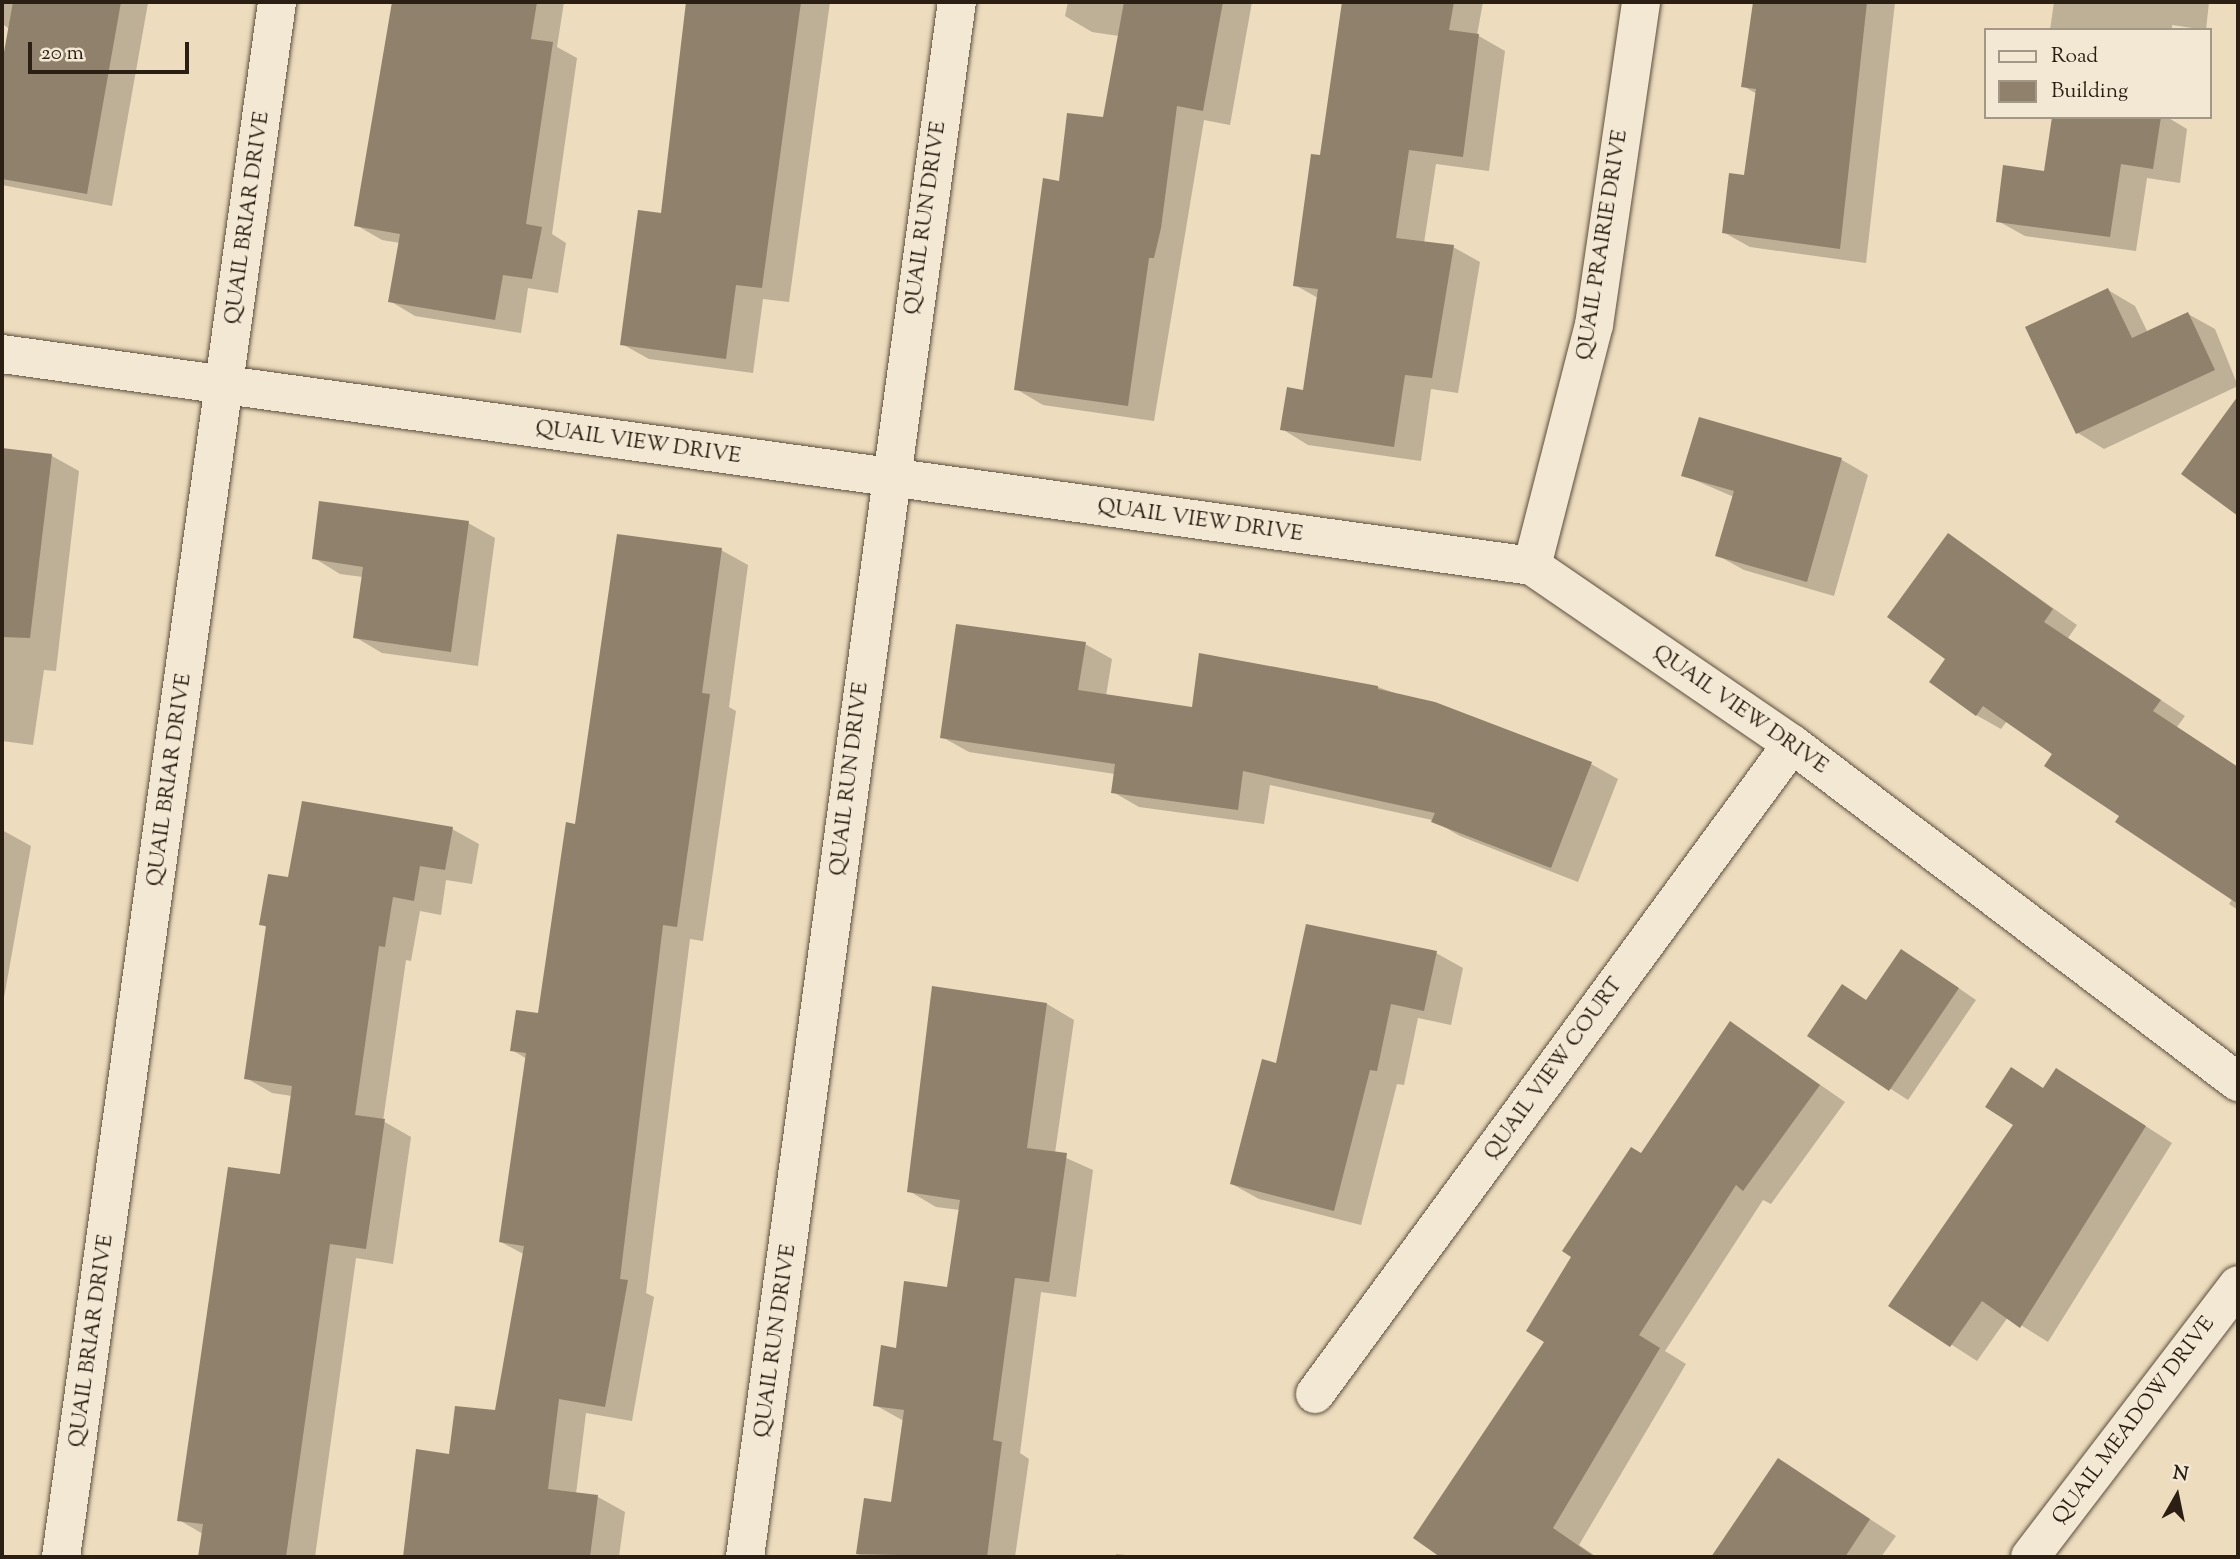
<!DOCTYPE html>
<html>
<head>
<meta charset="utf-8">
<style>
  body { margin:0 }
  #map { position:relative; width:2240px; height:1559px; overflow:hidden; background:#eddcbd; font-family:"Sorts Mill Goudy",serif }
  div>[style] { position:absolute }
  .shadow>* { inset:0; background:#0003 }
  .building>* { inset:0; background:#8f816b }
  .roads { filter:drop-shadow(0 0 2px #5b4e3d) drop-shadow(0 0 2px #5b4e3d) }
  .street>* { height:38px; margin:-19px; padding:0 19px; transform-origin:19px; border-radius:19px; background:#f3e8d4 }
  span { translate:-50% -50%; white-space:nowrap; text-align:center; line-height:1.15; -webkit-text-stroke:7px #f3e8d4; paint-order:stroke }
  .street-label { font-size:21px; color:#2a1f12 }
  .frame { position:absolute; inset:0; border:4px solid #2a1f12; pointer-events:none }
  .legend { position:absolute; left:1984px; top:28px; width:228px; height:91px; box-sizing:border-box; background:#f3e8d4; border:2px solid #a39886; margin:0; padding:9px 12px; list-style:none; font-size:21px; color:#2a1f12 }
  .legend li { display:flex; align-items:center; gap:14px; height:35px }
  .legend b { width:35px; border:2px solid #a39886 }
  .north { position:absolute; left:2142px; top:1461px; width:70px; height:70px; -webkit-text-stroke:5px #f3e8d4; paint-order:stroke; rotate:9deg; font-size:19px; font-weight:700; line-height:28px; text-align:center; color:#2a1f12 }
  .north::after { content:''; display:block; margin:auto; width:24px; height:32px; background:#2a1f12; clip-path:polygon(50% 0,100% 100%,50% 72%,0 100%) }
  .scale { position:absolute; left:28px; top:42px; width:161px; height:32px; box-sizing:border-box; border:4px solid #2a1f12; border-top:0; padding-left:9px; font-size:21px; line-height:24px; white-space:nowrap; color:#2a1f12; -webkit-text-stroke:5px #f3e8d4; paint-order:stroke }
</style>
</head>
<body>
<div id="map">
  <div class="shadow">
    <div style="clip-path:polygon(2px 2px,148px 3px,112px 206px,2px 185px,2px 73px,10px 29px,2px 24px)"></div>
    <div style="clip-path:polygon(394px 2px,564px 2px,557px 47px,577px 58px,552px 234px,566px 243px,558px 293px,528px 288px,521px 333px,415px 316px,390px 301px,400px 243px,382px 240px,356px 225px)"></div>
    <div style="clip-path:polygon(688px 2px,830px 2px,789px 302px,763px 299px,753px 373px,649px 359px,622px 344px,662px 215px)"></div>
    <div style="clip-path:polygon(1068px 2px,1252px 2px,1230px 125px,1204px 120px,1154px 421px,1043px 405px,1016px 389px,1060px 183px,1104px 119px,1119px 36px,1092px 32px,1065px 16px)"></div>
    <div style="clip-path:polygon(1344px 2px,1483px 2px,1477px 35px,1505px 51px,1489px 171px,1436px 164px,1424px 243px,1453px 247px,1480px 262px,1458px 393px,1431px 389px,1421px 461px,1308px 445px,1282px 429px,1304px 392px,1318px 298px,1295px 285px,1322px 157px)"></div>
    <div style="clip-path:polygon(1755px 2px,1895px 2px,1866px 263px,1750px 247px,1723px 232px,1746px 176px,1757px 94px,1743px 86px)"></div>
    <div style="clip-path:polygon(2054px 2px,2209px 2px,2206px 30px,2172px 25px,2172px 30px,2050px 30px)"></div>
    <div style="clip-path:polygon(2054px 117px,2167px 117px,2187px 129px,2180px 183px,2147px 178px,2136px 251px,2025px 236px,1998px 221px,2046px 173px)"></div>
    <div style="clip-path:polygon(2108px 290px,2135px 306px,2148px 333px,2188px 314px,2215px 329px,2238px 386px,2104px 449px,2078px 433px)"></div>
    <div style="clip-path:polygon(2238px 399px,2238px 514px,2183px 474px)"></div>
    <div style="clip-path:polygon(1700px 419px,1842px 460px,1868px 475px,1834px 596px,1744px 570px,1717px 555px,1734px 497px,1683px 475px)"></div>
    <div style="clip-path:polygon(2px 449px,52px 456px,79px 471px,56px 671px,44px 670px,33px 745px,2px 741px)"></div>
    <div style="clip-path:polygon(468px 523px,495px 538px,478px 666px,382px 653px,355px 637px,363px 577px,340px 574px,314px 558px)"></div>
    <div style="clip-path:polygon(1949px 535px,2077px 625px,2068px 638px,2185px 716px,2177px 727px,2238px 767px,2238px 910px,2229px 904px,2233px 898px,2122px 815px,2054px 753px,2007px 721px,2001px 729px,1976px 715px,1947px 658px)"></div>
    <div style="clip-path:polygon(721px 550px,748px 565px,729px 707px,736px 711px,703px 941px,690px 939px,646px 1293px,654px 1297px,632px 1421px,586px 1413px,576px 1494px,598px 1497px,625px 1512px,619px 1557px,466px 1557px,451px 1455px,497px 1412px,525px 1255px,501px 1242px,527px 1059px,512px 1050px,539px 1015px,577px 826px)"></div>
    <div style="clip-path:polygon(1085px 644px,1112px 659px,1106px 696px,1193px 709px,1378px 687px,1591px 764px,1618px 779px,1578px 882px,1460px 836px,1432px 820px,1270px 785px,1264px 824px,1139px 807px,1113px 792px,1115px 774px,969px 752px,942px 737px)"></div>
    <div style="clip-path:polygon(452px 829px,479px 844px,472px 884px,446px 880px,441px 915px,420px 911px,411px 961px,406px 960px,383px 1121px,411px 1137px,393px 1264px,356px 1258px,315px 1557px,200px 1557px,203px 1534px,179px 1520px,281px 1176px,292px 1096px,272px 1093px,246px 1078px,268px 928px,261px 924px,290px 879px)"></div>
    <div style="clip-path:polygon(2px 830px,31px 846px,2px 1009px)"></div>
    <div style="clip-path:polygon(1436px 953px,1463px 968px,1451px 1025px,1418px 1018px,1404px 1085px,1397px 1084px,1361px 1225px,1259px 1199px,1232px 1184px,1277px 1065px)"></div>
    <div style="clip-path:polygon(1919px 961px,1976px 1000px,1908px 1100px,1809px 1036px,1843px 986px,1867px 1001px)"></div>
    <div style="clip-path:polygon(934px 988px,1047px 1004px,1074px 1020px,1055px 1153px,1093px 1170px,1076px 1297px,1041px 1292px,1020px 1453px,1029px 1459px,1015px 1557px,858px 1557px,865px 1500px,892px 1504px,904px 1421px,875px 1405px,897px 1350px,949px 1289px,960px 1210px,936px 1207px,909px 1191px)"></div>
    <div style="clip-path:polygon(1731px 1023px,1845px 1102px,1771px 1204px,1763px 1200px,1665px 1351px,1686px 1364px,1579px 1545px,1597px 1557px,1443px 1557px,1415px 1538px,1547px 1341px,1642px 1155px)"></div>
    <div style="clip-path:polygon(2083px 1086px,2172px 1143px,2048px 1342px,2008px 1317px,1977px 1361px,1890px 1305px,2044px 1089px)"></div>
    <div style="clip-path:polygon(1779px 1460px,1896px 1536px,1881px 1557px,1713px 1557px)"></div>
    <div style="clip-path:polygon(1116px 1554px,1146px 1557px,1116px 1557px)"></div>
  </div>
  <div class="building">
    <div style="clip-path:polygon(13px 2px,121px 2px,87px 194px,2px 179px,2px 63px)"></div>
    <div style="clip-path:polygon(392px 2px,537px 2px,531px 39px,553px 42px,526px 224px,542px 227px,532px 279px,503px 275px,495px 320px,388px 302px,400px 234px,354px 226px)"></div>
    <div style="clip-path:polygon(686px 2px,801px 2px,762px 288px,736px 285px,726px 359px,620px 345px,638px 210px,661px 213px)"></div>
    <div style="clip-path:polygon(1124px 2px,1223px 2px,1203px 111px,1177px 106px,1161px 228px,1154px 258px,1149px 258px,1128px 406px,1014px 390px,1043px 178px,1059px 181px,1067px 113px,1103px 117px)"></div>
    <div style="clip-path:polygon(1342px 2px,1454px 2px,1449px 30px,1479px 34px,1463px 157px,1409px 150px,1396px 238px,1454px 245px,1432px 378px,1405px 375px,1394px 447px,1280px 430px,1287px 387px,1303px 390px,1318px 289px,1293px 286px,1311px 154px,1320px 155px)"></div>
    <div style="clip-path:polygon(1753px 2px,1867px 2px,1840px 249px,1722px 233px,1729px 173px,1744px 175px,1756px 89px,1741px 87px)"></div>
    <div style="clip-path:polygon(2052px 117px,2161px 117px,2153px 169px,2121px 164px,2110px 237px,1996px 222px,2003px 165px,2044px 171px)"></div>
    <div style="clip-path:polygon(2108px 288px,2132px 338px,2188px 312px,2215px 370px,2076px 434px,2025px 327px)"></div>
    <div style="clip-path:polygon(2238px 396px,2238px 516px,2181px 474px)"></div>
    <div style="clip-path:polygon(1699px 417px,1842px 458px,1807px 582px,1715px 556px,1734px 491px,1681px 476px)"></div>
    <div style="clip-path:polygon(2px 448px,52px 454px,30px 638px,2px 637px)"></div>
    <div style="clip-path:polygon(319px 501px,469px 521px,451px 652px,353px 638px,363px 567px,312px 559px)"></div>
    <div style="clip-path:polygon(1948px 533px,2053px 609px,2044px 622px,2161px 700px,2153px 711px,2238px 767px,2238px 904px,2115px 822px,2119px 816px,2044px 766px,2052px 754px,1983px 706px,1976px 716px,1929px 682px,1945px 659px,1887px 617px)"></div>
    <div style="clip-path:polygon(617px 534px,722px 548px,702px 693px,710px 694px,677px 927px,663px 925px,620px 1279px,628px 1280px,605px 1407px,559px 1399px,548px 1489px,598px 1495px,590px 1557px,403px 1557px,416px 1449px,449px 1454px,455px 1406px,495px 1410px,524px 1246px,499px 1242px,526px 1053px,510px 1051px,516px 1010px,538px 1013px,566px 822px,575px 824px)"></div>
    <div style="clip-path:polygon(956px 624px,1086px 642px,1078px 690px,1192px 707px,1199px 653px,1378px 686px,1378px 689px,1435px 702px,1592px 762px,1551px 868px,1431px 822px,1435px 813px,1243px 771px,1238px 810px,1111px 793px,1115px 764px,940px 738px)"></div>
    <div style="clip-path:polygon(302px 801px,453px 827px,445px 870px,420px 866px,414px 901px,393px 897px,385px 947px,379px 946px,355px 1115px,385px 1119px,366px 1249px,330px 1244px,286px 1557px,198px 1557px,203px 1524px,177px 1521px,228px 1167px,280px 1174px,292px 1086px,244px 1079px,266px 926px,259px 925px,268px 874px,288px 877px)"></div>
    <div style="clip-path:polygon(1306px 924px,1437px 951px,1424px 1011px,1391px 1004px,1377px 1071px,1370px 1070px,1334px 1211px,1230px 1184px,1262px 1059px,1276px 1063px)"></div>
    <div style="clip-path:polygon(1901px 949px,1959px 988px,1889px 1091px,1807px 1036px,1842px 984px,1866px 1000px)"></div>
    <div style="clip-path:polygon(932px 986px,1047px 1003px,1027px 1148px,1067px 1153px,1049px 1282px,1015px 1278px,993px 1440px,1002px 1442px,987px 1557px,856px 1554px,864px 1498px,891px 1502px,904px 1410px,873px 1406px,881px 1345px,896px 1348px,904px 1281px,947px 1287px,960px 1200px,907px 1192px)"></div>
    <div style="clip-path:polygon(1730px 1021px,1820px 1085px,1743px 1191px,1736px 1185px,1639px 1335px,1660px 1348px,1553px 1528px,1595px 1557px,1440px 1557px,1413px 1538px,1544px 1342px,1526px 1331px,1571px 1257px,1562px 1251px,1631px 1147px,1641px 1153px)"></div>
    <div style="clip-path:polygon(2011px 1067px,2043px 1088px,2056px 1068px,2146px 1126px,2020px 1328px,1982px 1301px,1950px 1347px,1888px 1306px,2013px 1125px,1985px 1107px)"></div>
    <div style="clip-path:polygon(1778px 1458px,1870px 1519px,1845px 1557px,1711px 1557px)"></div>
  </div>
  <div class="roads">
    <div class="street">
      <div style="left:2px;top:354px;width:1545px;rotate:7.89deg"></div>
      <div style="left:1532px;top:566px;width:315px;rotate:34.4deg"></div>
      <div style="left:1792px;top:744px;width:560px;rotate:37.16deg"></div>
      <div style="left:1532px;top:566px;width:249px;rotate:-75.6deg"></div>
      <div style="left:1594px;top:325px;width:326px;rotate:-81.7deg"></div>
      <div style="left:1315px;top:1394px;width:806px;rotate:-53.73deg"></div>
      <div style="left:61px;top:1557px;width:1570px;rotate:-82.09deg"></div>
      <div style="left:745px;top:1557px;width:1569px;rotate:-82.24deg"></div>
      <div style="left:2030px;top:1557px;width:342px;rotate:-52.6deg"></div>
    </div>
  </div>
  <div class="street-label">
    <span style="left:248px;top:218px;rotate:-82deg">QUAIL BRIAR DRIVE</span>
    <span style="left:926px;top:218px;rotate:-82deg">QUAIL RUN DRIVE</span>
    <span style="left:1603px;top:245px;rotate:-81deg">QUAIL PRAIRIE DRIVE</span>
    <span style="left:638px;top:443px;rotate:8deg">QUAIL VIEW DRIVE</span>
    <span style="left:1200px;top:521px;rotate:8deg">QUAIL VIEW DRIVE</span>
    <span style="left:1740px;top:710px;rotate:35deg">QUAIL VIEW DRIVE</span>
    <span style="left:850px;top:779px;rotate:-83deg">QUAIL RUN DRIVE</span>
    <span style="left:170px;top:780px;rotate:-82deg">QUAIL BRIAR DRIVE</span>
    <span style="left:1554px;top:1069px;rotate:-54deg">QUAIL VIEW COURT</span>
    <span style="left:92px;top:1341px;rotate:-82deg">QUAIL BRIAR DRIVE</span>
    <span style="left:776px;top:1341px;rotate:-82deg">QUAIL RUN DRIVE</span>
    <span style="left:2134px;top:1421px;rotate:-53deg">QUAIL MEADOW DRIVE</span>
  </div>
  <div class="frame"></div>
  <ul class="legend">
  <li><b style="height:9px;background:#f3e8d4"></b>Road</li>
  <li><b style="height:19px;background:#8f816b"></b>Building</li>
  </ul>
  <div class="north">N</div>
  <div class="scale">20 m</div>
</div>
</body>
</html>
